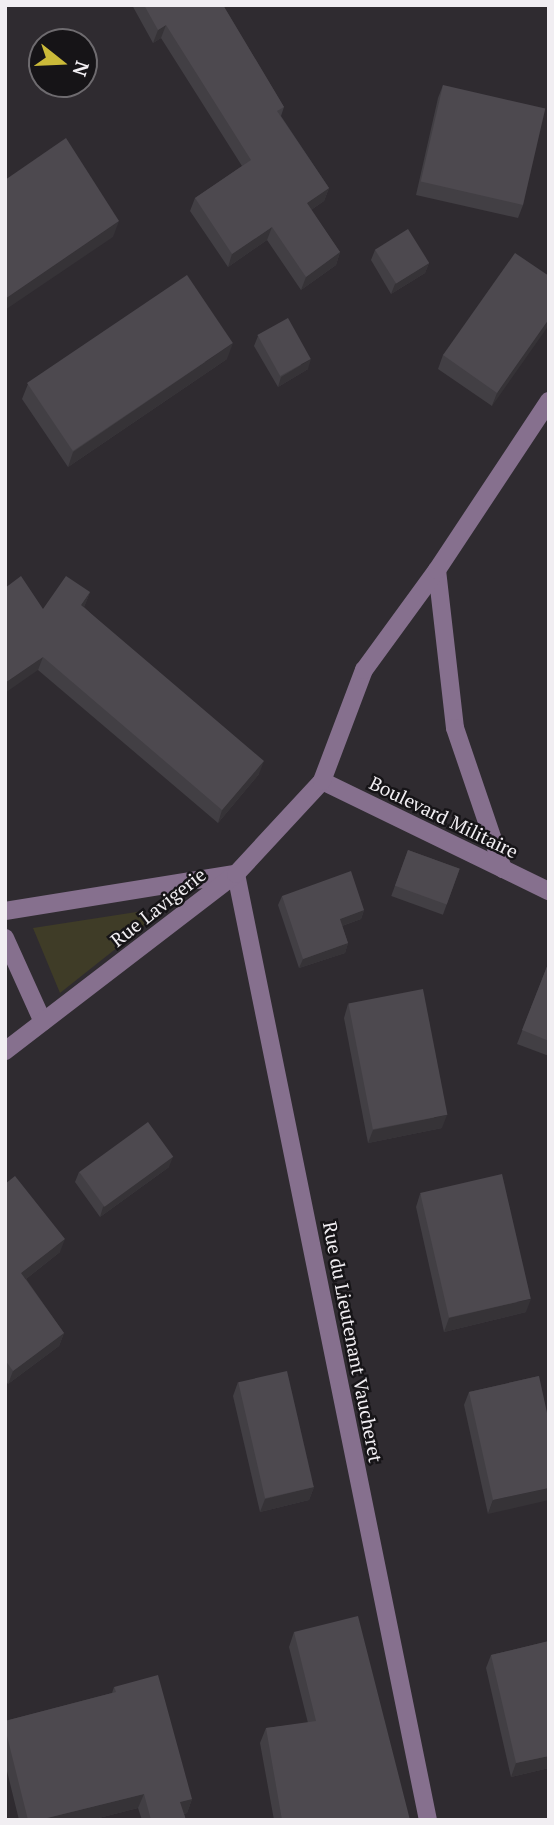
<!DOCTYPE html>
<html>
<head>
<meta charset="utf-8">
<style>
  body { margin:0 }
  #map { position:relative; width:554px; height:1825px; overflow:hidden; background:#2f2b30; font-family:"PT Serif",serif }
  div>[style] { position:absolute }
  .green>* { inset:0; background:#3f3c27 }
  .minor>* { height:18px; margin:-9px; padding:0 9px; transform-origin:9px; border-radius:9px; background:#86708e }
  .wall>* { inset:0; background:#423f44; transform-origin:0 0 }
  .shaded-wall>* { inset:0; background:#363337 }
  .building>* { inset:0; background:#4d494f; transform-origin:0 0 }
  span { translate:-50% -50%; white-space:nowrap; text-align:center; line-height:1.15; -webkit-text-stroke:5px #161417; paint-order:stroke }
  .street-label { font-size:19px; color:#f1eef2 }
  .frame { position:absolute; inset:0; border:7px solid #f1eef2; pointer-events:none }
  .north { position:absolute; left:28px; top:28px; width:70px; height:70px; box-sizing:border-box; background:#161417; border:2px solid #6e6b6f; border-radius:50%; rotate:108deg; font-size:19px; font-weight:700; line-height:28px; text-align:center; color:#f1eef2 }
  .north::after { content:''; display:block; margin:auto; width:24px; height:32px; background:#cbba39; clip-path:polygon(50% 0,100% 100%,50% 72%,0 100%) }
</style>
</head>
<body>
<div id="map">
  <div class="green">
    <div style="clip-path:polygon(143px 911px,147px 924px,60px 993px,33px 928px)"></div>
  </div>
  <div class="minor">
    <div style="left:437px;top:570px;width:159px;rotate:83.5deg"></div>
    <div style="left:455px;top:728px;width:149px;rotate:71.2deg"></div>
    <div style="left:322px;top:781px;width:252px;rotate:25.9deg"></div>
    <div style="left:236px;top:874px;width:965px;rotate:78.53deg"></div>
    <div style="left:5px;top:911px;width:231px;rotate:-9.2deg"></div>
    <div style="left:5px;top:938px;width:92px;rotate:65.7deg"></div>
    <div style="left:5px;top:1051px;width:291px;rotate:-37.5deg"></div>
    <div style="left:236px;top:874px;width:127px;rotate:-47.2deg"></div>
    <div style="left:322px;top:781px;width:119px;rotate:-69.3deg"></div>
    <div style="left:364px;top:670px;width:124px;rotate:-53.9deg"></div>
    <div style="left:437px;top:570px;width:203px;rotate:-56.5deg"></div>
  </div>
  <div class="wall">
    <div style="clip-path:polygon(132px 5px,223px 5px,284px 107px,281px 116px,329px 188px,324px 201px,311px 210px,340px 252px,336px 265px,301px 290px,267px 240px,228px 267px,190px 211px,195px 198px,242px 166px,161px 38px,153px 43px)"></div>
    <div style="clip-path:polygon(443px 85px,523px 205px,518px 218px,416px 195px,438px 98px)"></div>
    <div style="clip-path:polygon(375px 250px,429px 263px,425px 273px,391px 294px,371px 260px)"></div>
    <div style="clip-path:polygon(549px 276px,492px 406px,438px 369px,443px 355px)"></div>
    <div style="clip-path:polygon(258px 336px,308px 369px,278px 387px,254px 346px)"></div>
    <div style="clip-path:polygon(227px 359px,68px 467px,22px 399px,28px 384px)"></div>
    <div style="clip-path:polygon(90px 592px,84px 607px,259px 774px,218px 823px,38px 670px,43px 609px)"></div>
    <div style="left:408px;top:850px;width:55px;height:49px;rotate:20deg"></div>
    <div style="clip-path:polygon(282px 896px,364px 910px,361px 919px,342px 926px,348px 943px,345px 953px,299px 968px,278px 905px)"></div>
    <div style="clip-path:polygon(548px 964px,549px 965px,549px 1056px,517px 1044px)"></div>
    <div style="clip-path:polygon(348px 1004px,442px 1128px,368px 1143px,344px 1018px)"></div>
    <div style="clip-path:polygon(169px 1167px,100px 1217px,75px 1182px,79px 1172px)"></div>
    <div style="clip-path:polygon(5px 1184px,60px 1252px,26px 1279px,64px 1333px,59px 1346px,8px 1384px,5px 1380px)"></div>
    <div style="clip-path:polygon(420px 1194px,526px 1312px,444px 1332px,416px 1207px)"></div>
    <div style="clip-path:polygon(539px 1376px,488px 1514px,464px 1405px,469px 1392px)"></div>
    <div style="clip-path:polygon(238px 1382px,314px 1487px,309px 1500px,260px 1512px,233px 1396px)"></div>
    <div style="clip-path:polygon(294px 1632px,410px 1820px,274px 1820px,260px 1743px,266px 1728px,308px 1723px,289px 1647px)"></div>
    <div style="clip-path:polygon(549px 1641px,549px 1768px,511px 1777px,486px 1668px,491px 1655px)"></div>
    <div style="clip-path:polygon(114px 1687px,192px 1799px,187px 1813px,184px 1814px,186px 1820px,142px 1820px,138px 1808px,91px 1820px,19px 1820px,5px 1763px,5px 1721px,112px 1693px)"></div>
  </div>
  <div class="shaded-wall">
    <div style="clip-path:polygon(166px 25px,161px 38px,153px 43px,158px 30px)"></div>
    <div style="clip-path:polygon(329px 188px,324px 201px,302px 216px,307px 203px)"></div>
    <div style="clip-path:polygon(119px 221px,113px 237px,5px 310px,5px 299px)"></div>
    <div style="clip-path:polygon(272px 227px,267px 240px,228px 267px,232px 254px)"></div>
    <div style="clip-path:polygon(340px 252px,336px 265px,301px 290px,306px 277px)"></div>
    <div style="clip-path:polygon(429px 263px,425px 273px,391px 294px,395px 284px)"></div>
    <div style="clip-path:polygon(549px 319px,549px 325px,492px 406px,497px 393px)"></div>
    <div style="clip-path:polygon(233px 343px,227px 359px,68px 467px,73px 452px)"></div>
    <div style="clip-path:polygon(311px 359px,308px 369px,278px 387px,281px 377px)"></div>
    <div style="clip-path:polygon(90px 592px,85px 605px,76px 618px,81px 605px)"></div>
    <div style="clip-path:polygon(43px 657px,38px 670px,5px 693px,5px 683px)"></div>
    <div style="clip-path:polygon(264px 761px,259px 774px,218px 823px,222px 810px)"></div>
    <div style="clip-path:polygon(364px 910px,361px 919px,336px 928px,340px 919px)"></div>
    <div style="clip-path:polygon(348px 943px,345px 953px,299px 968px,303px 959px)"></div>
    <div style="clip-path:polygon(447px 1115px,442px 1128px,368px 1143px,373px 1130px)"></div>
    <div style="clip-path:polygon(173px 1157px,169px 1167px,100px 1217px,103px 1207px)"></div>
    <div style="clip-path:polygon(65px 1239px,60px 1252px,17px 1286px,21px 1273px)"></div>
    <div style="clip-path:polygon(531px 1299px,526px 1312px,444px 1332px,449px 1318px)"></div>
    <div style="clip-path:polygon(64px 1333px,59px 1346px,8px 1384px,13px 1371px)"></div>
    <div style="clip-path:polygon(314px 1487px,309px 1500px,260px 1512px,265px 1499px)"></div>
    <div style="clip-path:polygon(549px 1488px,549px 1500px,488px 1514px,493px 1500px)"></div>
    <div style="clip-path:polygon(549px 1756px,549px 1768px,511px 1777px,516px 1763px)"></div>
    <div style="clip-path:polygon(144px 1794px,138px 1808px,91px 1820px,39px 1820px)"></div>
    <div style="clip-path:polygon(192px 1799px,187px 1813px,175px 1816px,180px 1802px)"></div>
  </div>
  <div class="building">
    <div style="clip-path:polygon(144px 5px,223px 5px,284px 107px,277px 111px,329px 188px,307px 203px,340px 252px,306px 277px,272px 227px,232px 254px,195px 198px,251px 160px,166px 25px,158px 30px)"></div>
    <div style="left:443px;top:85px;width:105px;height:99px;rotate:13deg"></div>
    <div style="clip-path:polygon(66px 138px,119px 221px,5px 299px,5px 180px)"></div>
    <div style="left:408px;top:229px;width:40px;height:39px;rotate:58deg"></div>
    <div style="clip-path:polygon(515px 253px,549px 276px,549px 319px,497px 393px,443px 355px)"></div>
    <div style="left:187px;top:275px;width:82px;height:193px;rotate:56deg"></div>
    <div style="left:288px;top:318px;width:47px;height:35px;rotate:61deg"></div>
    <div style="clip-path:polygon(21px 576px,43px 609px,66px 576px,90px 592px,81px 605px,264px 761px,222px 810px,43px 657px,5px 683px,5px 588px)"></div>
    <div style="left:408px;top:850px;width:55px;height:38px;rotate:20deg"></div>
    <div style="clip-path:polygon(351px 871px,364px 910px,340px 919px,348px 943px,303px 959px,282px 896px)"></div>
    <div style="clip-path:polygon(548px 964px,549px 965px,549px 1041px,522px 1030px)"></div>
    <div style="left:423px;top:989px;width:128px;height:76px;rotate:79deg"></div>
    <div style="left:148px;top:1122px;width:43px;height:85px;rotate:54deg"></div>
    <div style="left:502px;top:1174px;width:128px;height:84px;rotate:77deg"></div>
    <div style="clip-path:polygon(15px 1176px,65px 1239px,21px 1273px,64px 1333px,13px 1371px,5px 1360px,5px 1184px)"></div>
    <div style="left:287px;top:1371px;width:119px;height:50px;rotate:77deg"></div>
    <div style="clip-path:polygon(539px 1376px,549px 1422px,549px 1488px,493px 1500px,469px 1392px)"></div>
    <div style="clip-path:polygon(358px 1616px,410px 1820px,282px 1820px,266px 1728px,316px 1721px,294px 1632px)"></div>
    <div style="clip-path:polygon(549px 1641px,549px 1756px,516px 1763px,491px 1655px)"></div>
    <div style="clip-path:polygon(158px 1675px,192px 1799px,180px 1802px,186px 1820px,151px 1820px,144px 1794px,39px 1820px,28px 1820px,5px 1728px,5px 1721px,116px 1692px,114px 1687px)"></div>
  </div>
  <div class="street-label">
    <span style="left:444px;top:817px;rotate:26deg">Boulevard Militaire</span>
    <span style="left:158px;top:907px;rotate:-38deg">Rue Lavigerie</span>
    <span style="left:353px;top:1342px;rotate:79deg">Rue du Lieutenant Vaucheret</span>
  </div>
  <div class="frame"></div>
  <div class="north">N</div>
</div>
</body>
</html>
